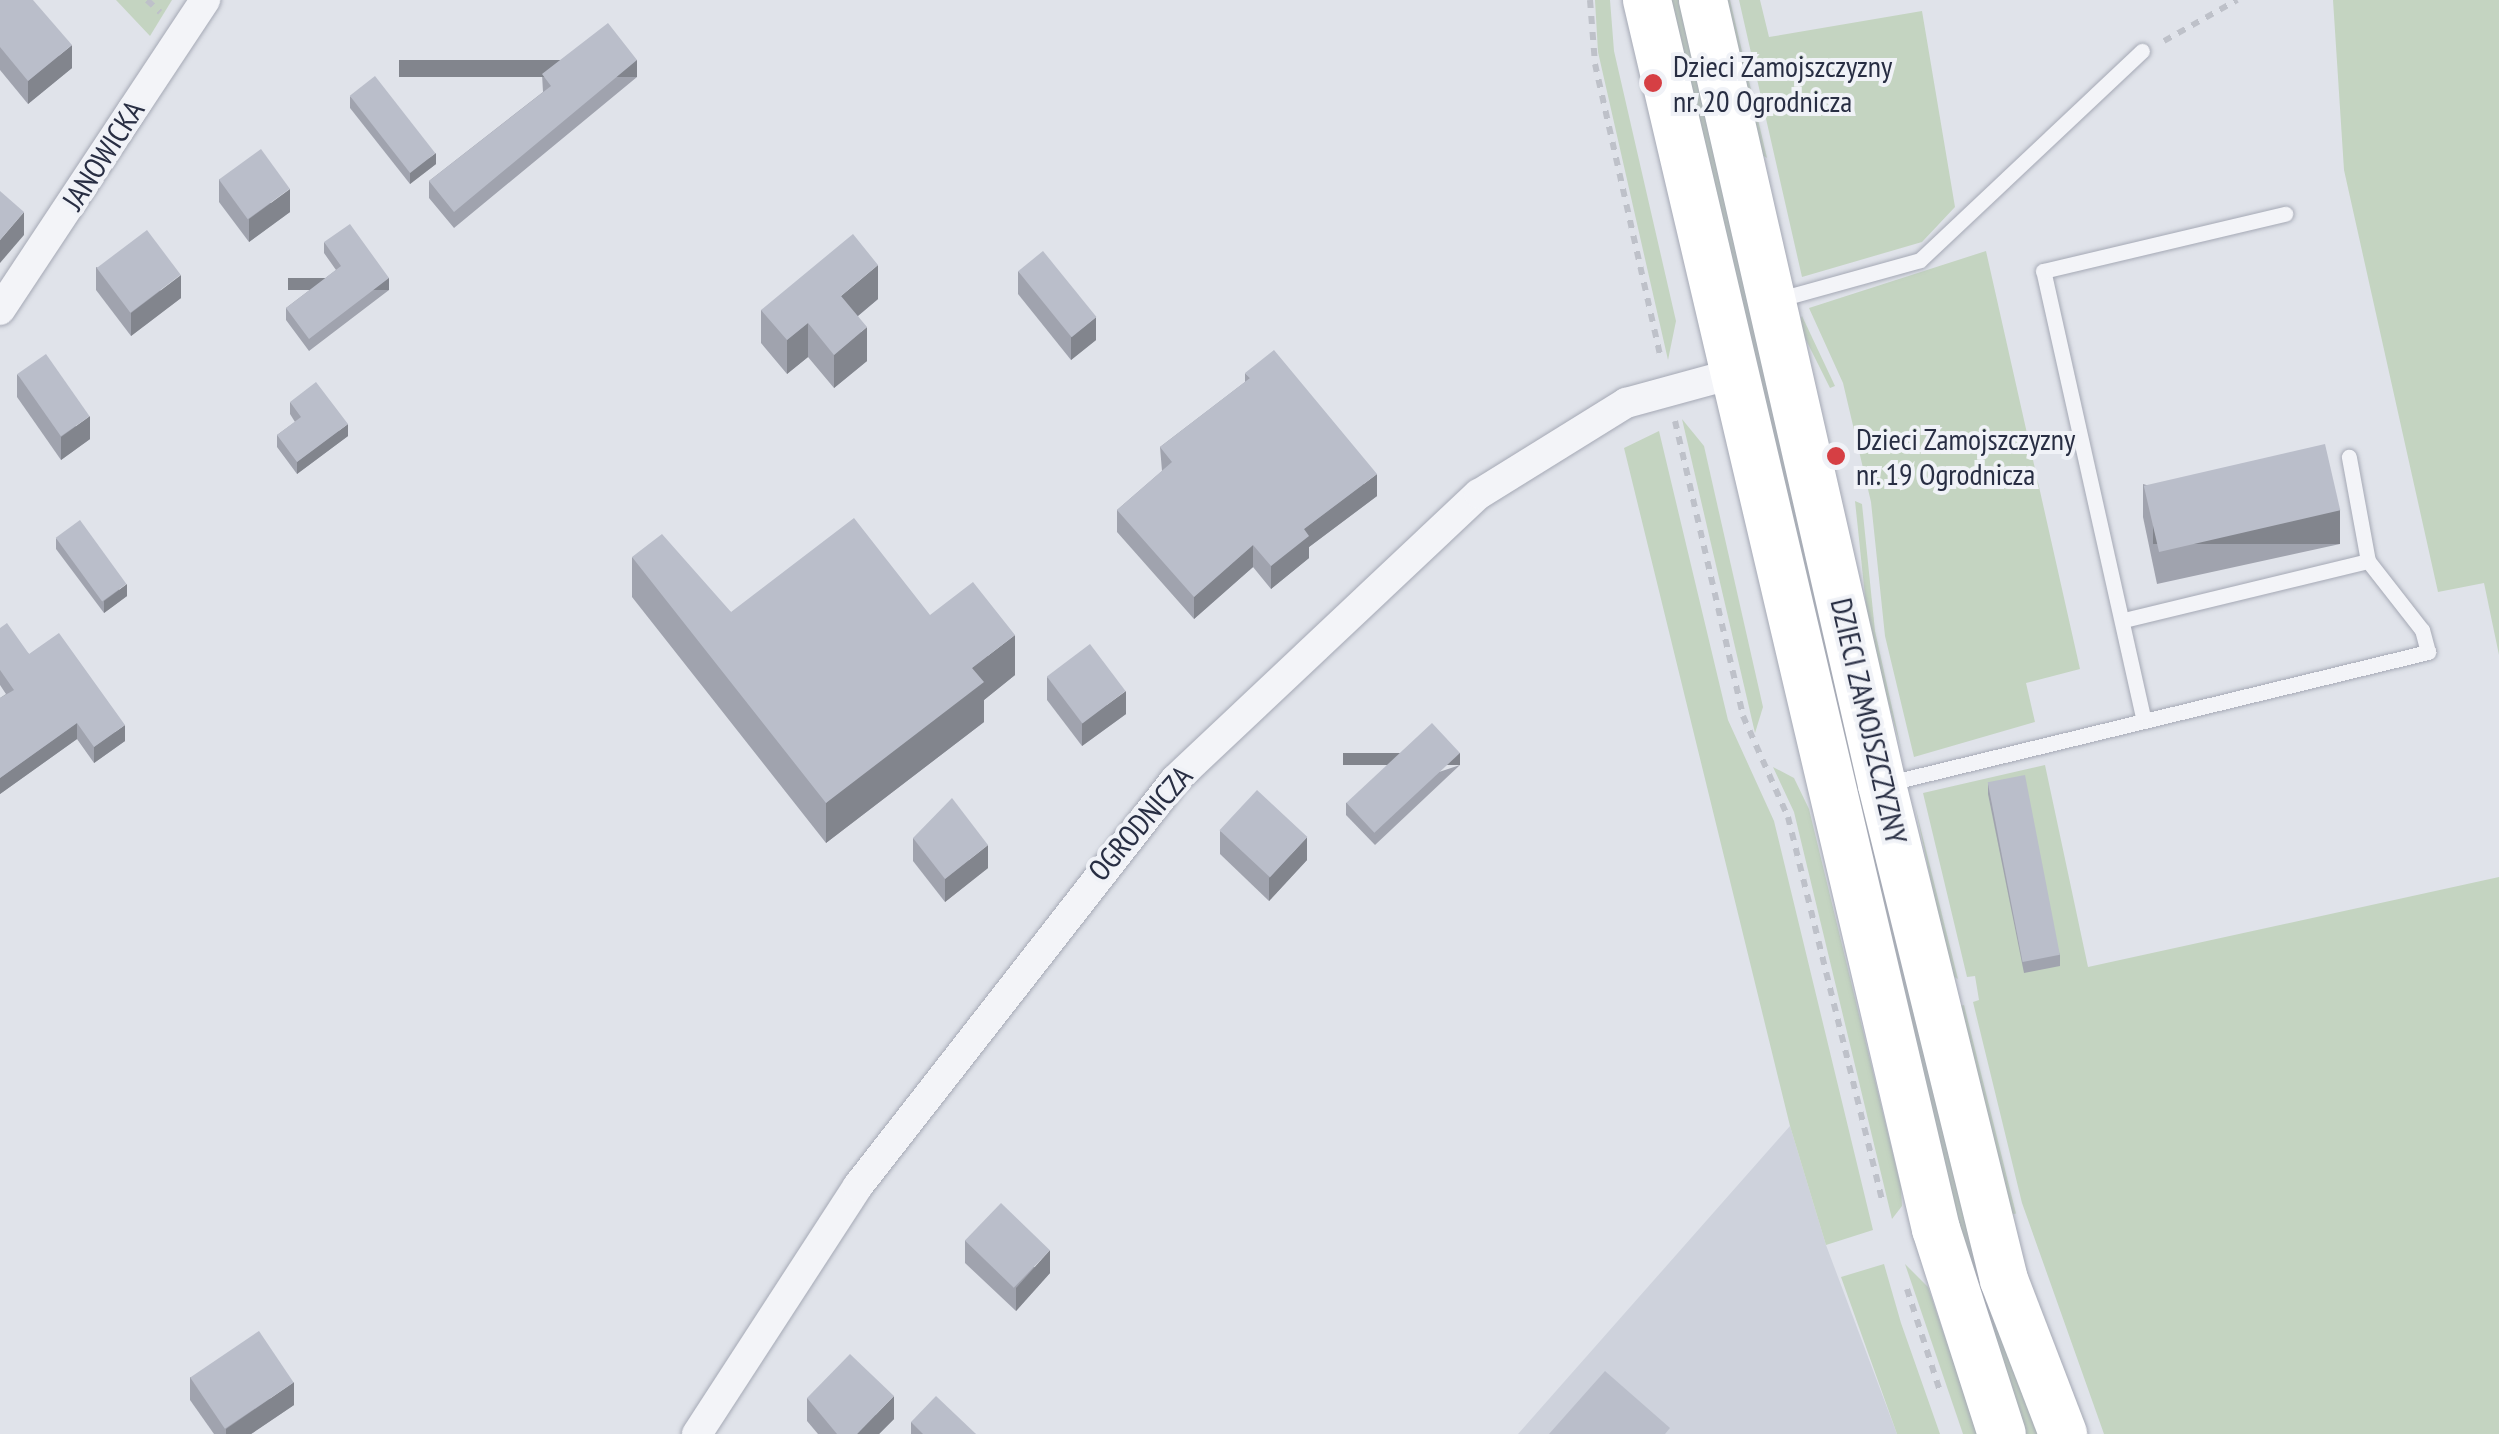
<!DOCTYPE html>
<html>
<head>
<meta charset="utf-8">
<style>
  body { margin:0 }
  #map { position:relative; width:2499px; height:1434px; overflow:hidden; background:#e0e3ea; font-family:"PT Sans Narrow",sans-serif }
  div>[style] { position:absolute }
  .built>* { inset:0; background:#ced2dc }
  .green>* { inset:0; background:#c4d4c1; transform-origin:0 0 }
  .path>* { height:6px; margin-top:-3px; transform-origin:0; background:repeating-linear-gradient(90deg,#bec1c9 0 8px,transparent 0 16px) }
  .roads { filter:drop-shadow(0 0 2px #a5a9b5) drop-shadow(0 0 2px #a5a9b5) }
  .service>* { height:15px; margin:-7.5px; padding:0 7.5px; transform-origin:7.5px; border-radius:7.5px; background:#f3f4f8 }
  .minor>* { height:30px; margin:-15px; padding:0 15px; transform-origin:15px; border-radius:15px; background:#f3f4f8 }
  .primary>* { height:48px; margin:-24px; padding:0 24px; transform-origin:24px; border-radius:24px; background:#fff }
  .wall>* { inset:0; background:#a0a3ae }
  .shaded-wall>* { inset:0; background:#82858d; transform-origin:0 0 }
  .building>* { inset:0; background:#babeca; transform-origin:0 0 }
  .dots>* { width:28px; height:28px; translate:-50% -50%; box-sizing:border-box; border:5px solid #f0f2f7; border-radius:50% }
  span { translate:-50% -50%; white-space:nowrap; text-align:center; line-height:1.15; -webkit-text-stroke:8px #f0f2f7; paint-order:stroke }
  .poi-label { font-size:30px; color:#282e43 }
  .left { translate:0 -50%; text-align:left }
  .street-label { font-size:30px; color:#282e43 }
</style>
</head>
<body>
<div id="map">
  <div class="built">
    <div style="clip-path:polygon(1790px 1126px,1826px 1245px,1897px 1434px,1518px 1434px)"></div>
  </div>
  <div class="green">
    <div style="clip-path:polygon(116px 0,172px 0,150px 36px)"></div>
    <div style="clip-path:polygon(1595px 0,1610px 0,1614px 51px,1676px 321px,1668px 360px,1598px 52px)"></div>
    <div style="clip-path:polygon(1667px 0,1681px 0,2039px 1434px,2022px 1434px,1960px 1239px)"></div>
    <div style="clip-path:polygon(1725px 0,1730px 0,1767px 158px,1760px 154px)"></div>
    <div style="clip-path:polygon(1739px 0,1760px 0,1769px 37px,1922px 11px,1955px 207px,1922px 242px,1802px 277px)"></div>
    <div style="clip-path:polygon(2333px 0,2499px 0,2499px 655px,2484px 583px,2438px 592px,2344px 170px)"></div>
    <div style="clip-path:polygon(1986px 251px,2080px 669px,2026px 683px,2035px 722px,1914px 757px,1885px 636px,1871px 502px,1843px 383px,1809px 308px)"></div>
    <div style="clip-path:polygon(1802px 316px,1835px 386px,1830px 388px,1798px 324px)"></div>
    <div style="clip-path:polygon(1682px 419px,1704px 446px,1763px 707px,1755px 733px)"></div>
    <div style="clip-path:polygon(1659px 431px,1728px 720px,1774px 821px,1873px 1230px,1826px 1245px,1790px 1126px,1624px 448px)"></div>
    <div style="clip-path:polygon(1855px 501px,1862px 504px,1875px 631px,1901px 748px,1869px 634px)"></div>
    <div style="clip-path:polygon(2045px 765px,2088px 967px,2499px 877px,2499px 1434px,2104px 1434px,2022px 1203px,1973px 1002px,1979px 1000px,1975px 976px,1967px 977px,1923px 793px)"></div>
    <div style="clip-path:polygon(1773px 767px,1794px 778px,1809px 809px,1901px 1187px,1902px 1206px,1892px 1219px,1794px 812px)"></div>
    <div style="clip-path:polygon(1915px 806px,1958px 979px,1951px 975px)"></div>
    <div style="left:1964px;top:1005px;width:215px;height:8px;rotate:76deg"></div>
    <div style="clip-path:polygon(1884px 1264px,1901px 1323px,1940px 1434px,1897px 1434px,1841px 1277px)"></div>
    <div style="clip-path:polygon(1905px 1264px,1928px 1287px,1978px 1434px,1963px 1434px)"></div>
  </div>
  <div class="path">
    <div style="left:147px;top:0;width:18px;rotate:43deg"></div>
    <div style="left:1590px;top:0;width:64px;rotate:85.5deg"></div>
    <div style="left:1595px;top:64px;width:303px;rotate:77.4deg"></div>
    <div style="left:2164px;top:41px;width:84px;rotate:-29.3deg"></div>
    <div style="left:1675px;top:421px;width:303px;rotate:77deg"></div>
    <div style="left:1743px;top:716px;width:111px;rotate:66deg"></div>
    <div style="left:1788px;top:817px;width:394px;rotate:76.2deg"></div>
    <div style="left:1907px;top:1289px;width:107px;rotate:72.1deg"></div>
  </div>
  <div class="roads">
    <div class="service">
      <div style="left:1776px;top:300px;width:149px;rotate:-15.5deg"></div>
      <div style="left:1920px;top:260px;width:305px;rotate:-43.3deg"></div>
      <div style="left:2124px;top:620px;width:251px;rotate:-13.6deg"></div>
      <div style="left:2143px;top:717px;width:457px;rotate:-102.6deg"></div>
      <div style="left:2043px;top:271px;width:249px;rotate:-13.3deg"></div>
      <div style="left:1889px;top:783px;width:555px;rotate:-13.66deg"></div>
      <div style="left:2428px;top:652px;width:23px;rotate:-105deg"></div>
      <div style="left:2422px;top:630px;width:88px;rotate:-128deg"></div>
      <div style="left:2368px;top:561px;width:106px;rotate:-100.4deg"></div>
    </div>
    <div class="minor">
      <div style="left:0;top:310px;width:372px;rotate:-56.5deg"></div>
      <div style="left:697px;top:1434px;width:296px;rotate:-57deg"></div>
      <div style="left:858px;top:1186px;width:515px;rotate:-52.02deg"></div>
      <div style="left:1175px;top:780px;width:417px;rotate:-43.3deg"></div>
      <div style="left:1479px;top:494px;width:173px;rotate:-31.8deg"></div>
      <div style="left:1626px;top:403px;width:110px;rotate:-15.3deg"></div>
    </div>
    <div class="primary">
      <div style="left:1647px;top:0;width:1263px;rotate:76.77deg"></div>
      <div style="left:1936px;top:1229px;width:215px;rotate:72.2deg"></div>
      <div style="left:1703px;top:0;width:805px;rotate:77.15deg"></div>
      <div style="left:1882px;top:785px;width:510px;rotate:76.15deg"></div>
      <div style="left:2004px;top:1280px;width:165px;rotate:69deg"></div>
    </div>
  </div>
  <div class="wall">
    <div style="clip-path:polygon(0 0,72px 68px,28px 104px,0 70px)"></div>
    <div style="clip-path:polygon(542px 74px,637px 77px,454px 228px,429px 198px,429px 181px,543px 92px)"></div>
    <div style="clip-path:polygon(350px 96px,436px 164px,410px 184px,350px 108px)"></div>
    <div style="clip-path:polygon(219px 179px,290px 212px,249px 242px,219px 202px)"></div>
    <div style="clip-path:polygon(324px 242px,389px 290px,309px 351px,286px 320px,286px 308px,336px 270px,324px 253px)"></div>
    <div style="clip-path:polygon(96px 267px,181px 298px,131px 336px,96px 290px)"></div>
    <div style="clip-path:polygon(1018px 271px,1096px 340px,1071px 360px,1018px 294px)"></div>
    <div style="clip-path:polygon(878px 299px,858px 316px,867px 361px,834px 388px,808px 357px,787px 374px,761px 343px,761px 310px)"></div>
    <div style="clip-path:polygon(1245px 373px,1377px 496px,1309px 547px,1309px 558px,1271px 589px,1253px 567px,1194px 619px,1117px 532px,1117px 510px,1162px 471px,1160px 447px,1245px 382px)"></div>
    <div style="clip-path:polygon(17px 374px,90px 439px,61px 460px,17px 397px)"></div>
    <div style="clip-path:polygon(290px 402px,348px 436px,297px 474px,277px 447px,277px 435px,295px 422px,290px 414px)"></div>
    <div style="clip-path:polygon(2143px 484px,2340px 544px,2157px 584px,2143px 517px)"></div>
    <div style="clip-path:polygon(56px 538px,127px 596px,104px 613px,56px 549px)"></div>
    <div style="clip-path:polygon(632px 557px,731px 612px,930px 615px,1015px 675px,984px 700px,984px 722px,826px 843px,632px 597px)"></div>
    <div style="clip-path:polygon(0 628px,29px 654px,125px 741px,94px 763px,77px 739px,0 794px,0 698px,6px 694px,0 685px)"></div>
    <div style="clip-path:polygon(1047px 677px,1126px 714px,1082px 746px,1047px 700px)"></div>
    <div style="clip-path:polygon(1460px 765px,1375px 845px,1346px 815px,1346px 803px)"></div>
    <div style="clip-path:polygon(1988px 783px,2060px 955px,2060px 966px,2024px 973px,1988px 794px)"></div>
    <div style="clip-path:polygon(1220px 831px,1307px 860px,1269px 901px,1220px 854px)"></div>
    <div style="clip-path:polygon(913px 838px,988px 868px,945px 902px,913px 861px)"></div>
    <div style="clip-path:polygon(965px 1240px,1050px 1273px,1016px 1311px,965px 1263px)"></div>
    <div style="clip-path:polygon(190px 1377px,294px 1405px,251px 1434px,214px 1434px,190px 1400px)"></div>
    <div style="clip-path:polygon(807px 1398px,894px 1419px,879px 1434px,818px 1434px,807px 1421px)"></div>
    <div style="clip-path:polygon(911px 1422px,976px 1434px,911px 1434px)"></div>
  </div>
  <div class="shaded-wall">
    <div style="clip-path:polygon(72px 45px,72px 68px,28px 104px,28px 81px)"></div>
    <div style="left:637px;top:60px;width:17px;height:238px;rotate:90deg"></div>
    <div style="clip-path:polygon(436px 153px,436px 164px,410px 184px,410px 172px)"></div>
    <div style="clip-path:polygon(290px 189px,290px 212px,249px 242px,249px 219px)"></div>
    <div style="clip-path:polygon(24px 212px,24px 235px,0 263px,0 240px)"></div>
    <div style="clip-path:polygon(878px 265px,878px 299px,841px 330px,841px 296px)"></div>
    <div style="clip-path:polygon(181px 275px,181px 298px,131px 336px,131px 313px)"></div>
    <div style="left:389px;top:278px;width:12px;height:101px;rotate:90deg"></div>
    <div style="clip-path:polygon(1096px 317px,1096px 340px,1071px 360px,1071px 337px)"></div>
    <div style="clip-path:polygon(808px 323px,808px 357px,787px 374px,787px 340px)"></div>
    <div style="clip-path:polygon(867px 327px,867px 361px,834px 388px,834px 355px)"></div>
    <div style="clip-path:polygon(90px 416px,90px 439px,61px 460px,61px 437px)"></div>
    <div style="clip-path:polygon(348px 424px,348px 436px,297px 474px,297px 462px)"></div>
    <div style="clip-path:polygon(1377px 474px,1377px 496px,1309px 547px,1309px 558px,1271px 589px,1271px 566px,1304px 529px)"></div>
    <div style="left:2340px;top:510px;width:34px;height:187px;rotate:90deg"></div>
    <div style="clip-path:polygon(1253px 545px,1253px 567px,1194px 619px,1194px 597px)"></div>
    <div style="clip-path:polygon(127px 584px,127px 596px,104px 613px,104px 601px)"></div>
    <div style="clip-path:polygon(1015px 635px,1015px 675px,984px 700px,984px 722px,826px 843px,826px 803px,972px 668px)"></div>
    <div style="clip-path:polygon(1126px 691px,1126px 714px,1082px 746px,1082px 723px)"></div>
    <div style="clip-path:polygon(77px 723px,77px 739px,0 794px,0 778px)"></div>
    <div style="clip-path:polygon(125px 725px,125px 741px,94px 763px,94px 747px)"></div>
    <div style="left:1460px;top:753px;width:12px;height:117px;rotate:90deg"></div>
    <div style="clip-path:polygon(1307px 837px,1307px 860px,1269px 901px,1269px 878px)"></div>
    <div style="clip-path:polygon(988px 845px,988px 868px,945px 902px,945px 879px)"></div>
    <div style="clip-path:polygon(1050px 1250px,1050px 1273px,1016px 1311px,1016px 1288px)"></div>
    <div style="clip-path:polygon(294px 1382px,294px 1405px,251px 1434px,226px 1434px,226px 1429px)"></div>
    <div style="clip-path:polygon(894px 1396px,894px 1419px,879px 1434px,857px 1434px)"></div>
  </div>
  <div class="building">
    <div style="clip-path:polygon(0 0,33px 0,72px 45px,28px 81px,0 47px)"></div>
    <div style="clip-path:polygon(608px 23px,637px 60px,454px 212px,429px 181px,551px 86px,542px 74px)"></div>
    <div style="left:375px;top:76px;width:98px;height:32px;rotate:52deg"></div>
    <div style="left:261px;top:149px;width:49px;height:52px;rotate:54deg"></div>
    <div style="clip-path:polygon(0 191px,24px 212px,0 240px)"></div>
    <div style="clip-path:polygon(350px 224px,389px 278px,309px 339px,286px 308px,341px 266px,324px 242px)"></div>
    <div style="left:147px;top:230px;width:56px;height:63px;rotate:53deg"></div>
    <div style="clip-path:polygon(853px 234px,878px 265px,841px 296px,867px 327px,834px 355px,808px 323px,787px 340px,761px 310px)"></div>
    <div style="left:1043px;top:251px;width:85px;height:32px;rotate:51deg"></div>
    <div style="clip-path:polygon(1274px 350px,1377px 474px,1304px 529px,1309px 536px,1271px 566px,1253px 545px,1194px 597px,1117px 510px,1172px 462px,1160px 447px,1250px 378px,1245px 373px)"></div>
    <div style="left:46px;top:354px;width:76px;height:35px;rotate:55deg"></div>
    <div style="clip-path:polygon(316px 382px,348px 424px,297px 462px,277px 435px,301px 417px,290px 402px)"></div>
    <div style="left:2325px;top:444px;width:68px;height:186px;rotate:77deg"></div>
    <div style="clip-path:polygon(854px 518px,930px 615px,973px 582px,1015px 635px,972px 668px,984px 682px,826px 803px,632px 557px,662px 534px,731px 612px)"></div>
    <div style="left:80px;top:520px;width:79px;height:30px;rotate:54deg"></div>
    <div style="clip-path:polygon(7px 623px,29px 654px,59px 633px,125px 725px,94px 747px,77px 723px,0 778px,0 698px,14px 690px,0 670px,0 628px)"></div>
    <div style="left:1090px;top:644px;width:59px;height:54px;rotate:53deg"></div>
    <div style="left:1432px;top:723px;width:41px;height:117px;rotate:47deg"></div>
    <div style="left:2025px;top:775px;width:183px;height:38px;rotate:79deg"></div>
    <div style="left:1257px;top:790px;width:69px;height:55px;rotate:43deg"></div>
    <div style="clip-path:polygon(952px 798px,988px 845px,945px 879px,913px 838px)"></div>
    <div style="left:1001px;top:1203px;width:68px;height:52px;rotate:44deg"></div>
    <div style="left:259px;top:1331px;width:62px;height:83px;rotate:56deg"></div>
    <div style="clip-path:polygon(850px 1354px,894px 1396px,857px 1434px,837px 1434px,807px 1398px)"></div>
    <div style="clip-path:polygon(1605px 1371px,1670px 1428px,1665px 1434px,1549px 1434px)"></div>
    <div style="clip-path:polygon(936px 1396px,976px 1434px,923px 1434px,911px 1422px)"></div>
  </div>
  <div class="dots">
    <div style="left:1653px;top:83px;background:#d63f44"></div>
    <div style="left:1836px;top:456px;background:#d63f44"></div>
  </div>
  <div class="poi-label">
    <span class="left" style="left:1673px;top:83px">Dzieci Zamojszczyzny<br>nr. 20 Ogrodnicza</span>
    <span class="left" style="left:1856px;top:456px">Dzieci Zamojszczyzny<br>nr. 19 Ogrodnicza</span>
  </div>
  <div class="street-label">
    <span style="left:103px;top:155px;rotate:-57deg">JANOWICKA</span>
    <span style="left:1869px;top:721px;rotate:77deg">DZIECI ZAMOJSZCZYZNY</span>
    <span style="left:1140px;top:823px;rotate:-49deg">OGRODNICZA</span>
  </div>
</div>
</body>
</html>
